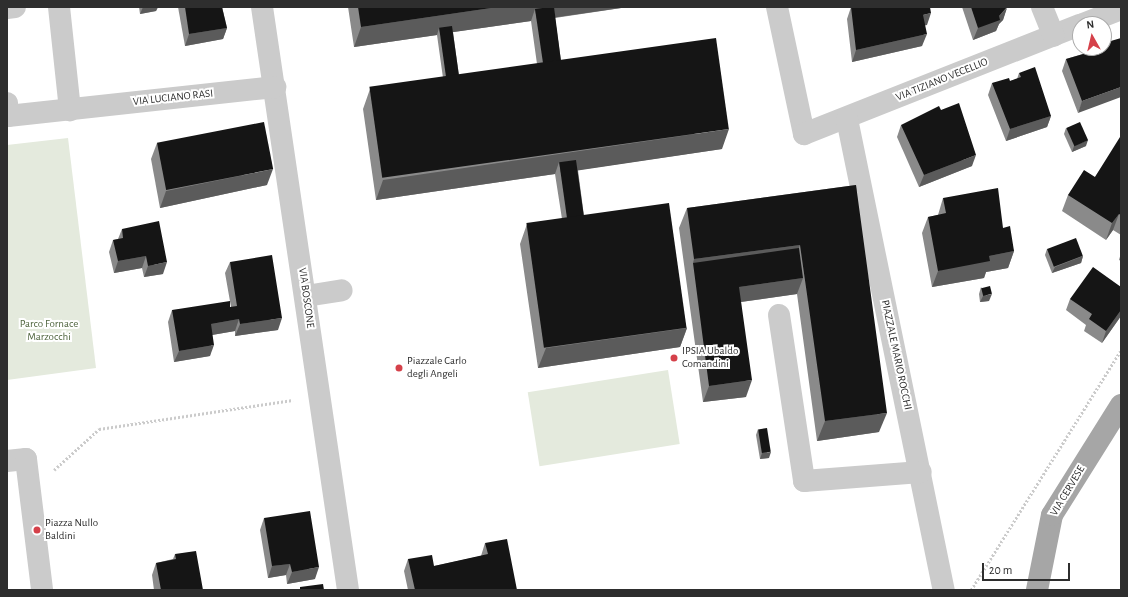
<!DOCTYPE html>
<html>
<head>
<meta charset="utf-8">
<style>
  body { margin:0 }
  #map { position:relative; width:1128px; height:597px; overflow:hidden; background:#fff; font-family:"Alegreya Sans",sans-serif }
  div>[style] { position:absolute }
  .green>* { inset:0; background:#e4eadd; transform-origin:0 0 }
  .path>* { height:2.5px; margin-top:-1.25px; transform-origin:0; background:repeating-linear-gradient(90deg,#cbcbcb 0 2px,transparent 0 4px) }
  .minor>* { height:22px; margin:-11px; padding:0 11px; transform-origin:11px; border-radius:11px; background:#cbcbcb }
  .major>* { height:22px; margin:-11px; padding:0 11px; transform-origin:11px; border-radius:11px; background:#a6a6a6 }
  .wall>* { inset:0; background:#8a8a8a }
  .shaded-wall>* { inset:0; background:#5b5b5b }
  .building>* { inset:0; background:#151515; transform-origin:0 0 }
  .dots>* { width:11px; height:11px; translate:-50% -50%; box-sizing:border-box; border:2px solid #fff; border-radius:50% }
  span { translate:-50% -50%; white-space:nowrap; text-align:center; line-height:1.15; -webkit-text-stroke:4px #fff; paint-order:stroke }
  .street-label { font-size:11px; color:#2e2e2e }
  .park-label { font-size:11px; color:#516640 }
  .poi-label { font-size:11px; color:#2e2e2e }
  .left { translate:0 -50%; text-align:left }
  .frame { position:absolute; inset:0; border:8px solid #2e2e2e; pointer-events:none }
  .north { position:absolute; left:1072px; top:16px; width:40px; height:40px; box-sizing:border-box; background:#fff; border:1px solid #ababab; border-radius:50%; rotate:352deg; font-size:11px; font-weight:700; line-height:16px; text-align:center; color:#2e2e2e }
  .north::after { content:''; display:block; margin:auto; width:14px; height:18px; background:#d5414a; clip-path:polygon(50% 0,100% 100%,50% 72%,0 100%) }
  .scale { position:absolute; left:982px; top:563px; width:88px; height:18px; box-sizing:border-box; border:2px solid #2e2e2e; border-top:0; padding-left:5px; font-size:12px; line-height:14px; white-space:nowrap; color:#2e2e2e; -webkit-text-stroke:3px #fff; paint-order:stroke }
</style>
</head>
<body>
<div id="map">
  <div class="green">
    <div style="clip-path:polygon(68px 138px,96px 368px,7px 380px,7px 145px)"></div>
    <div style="left:668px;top:370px;width:75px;height:142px;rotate:81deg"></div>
  </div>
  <div class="path">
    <div style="left:54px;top:470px;width:61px;rotate:-42.3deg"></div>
    <div style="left:99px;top:429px;width:196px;rotate:-8.5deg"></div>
    <div style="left:971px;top:590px;width:283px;rotate:-58deg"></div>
  </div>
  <div class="minor">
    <div style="left:59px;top:7px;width:104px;rotate:83.9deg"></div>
    <div style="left:262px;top:7px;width:589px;rotate:81.61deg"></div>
    <div style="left:777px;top:7px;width:130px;rotate:78deg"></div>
    <div style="left:804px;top:134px;width:297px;rotate:-21.6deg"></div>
    <div style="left:1042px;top:7px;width:31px;rotate:68deg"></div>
    <div style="left:7px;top:8px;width:8px;rotate:-7deg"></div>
    <div style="left:1083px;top:24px;width:41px;rotate:-21.5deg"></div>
    <div style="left:7px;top:103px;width:13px;rotate:86deg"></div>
    <div style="left:8px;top:116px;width:269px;rotate:-6.2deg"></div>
    <div style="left:847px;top:119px;width:481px;rotate:78.4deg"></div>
    <div style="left:306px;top:296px;width:36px;rotate:-9deg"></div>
    <div style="left:779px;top:315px;width:168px;rotate:81.4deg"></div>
    <div style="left:804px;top:481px;width:117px;rotate:-4.4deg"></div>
    <div style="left:7px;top:461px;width:19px;rotate:-6deg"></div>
    <div style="left:26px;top:459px;width:132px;rotate:83deg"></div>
  </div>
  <div class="major">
    <div style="left:1037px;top:590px;width:76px;rotate:-78.7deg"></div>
    <div style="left:1052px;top:515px;width:130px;rotate:-57.9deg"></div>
  </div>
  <div class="wall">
    <div style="clip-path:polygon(139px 7px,158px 7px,156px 11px,140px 14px)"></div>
    <div style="clip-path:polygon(178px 7px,222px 7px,227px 28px,223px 39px,185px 46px)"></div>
    <div style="clip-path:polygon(evenodd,348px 7px,628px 7px,555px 18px,561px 61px,722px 149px,578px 170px,584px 216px,687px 328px,680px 347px,538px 368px,520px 244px,527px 224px,562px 219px,555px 174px,376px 200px,363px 109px,370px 89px,443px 78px,437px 35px,354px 47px,348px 7px,531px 21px,537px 64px,459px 76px,453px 32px,531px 21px)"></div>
    <div style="clip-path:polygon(851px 7px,927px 25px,925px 25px,922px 46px,852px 62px,847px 19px)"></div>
    <div style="clip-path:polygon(962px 7px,1007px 7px,1003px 20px,999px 24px,996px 31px,973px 40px)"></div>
    <div style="clip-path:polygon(1094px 48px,1104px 48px,1078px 113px,1062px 71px,1066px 59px,1093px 51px)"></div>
    <div style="clip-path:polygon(1019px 73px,1051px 116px,1047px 127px,1006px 141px,988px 95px,992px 83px,1010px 81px,1017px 79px)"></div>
    <div style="clip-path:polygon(901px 125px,972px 166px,919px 187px,897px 137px)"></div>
    <div style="clip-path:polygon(1066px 128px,1086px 146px,1072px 152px,1064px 134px)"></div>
    <div style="clip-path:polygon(1121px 138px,1121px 235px,1113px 230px,1106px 240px,1062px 211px,1068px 195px,1095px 177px)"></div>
    <div style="clip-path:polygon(157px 143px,267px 185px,160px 208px,151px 159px)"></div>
    <div style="clip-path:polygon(856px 185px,879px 432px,817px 441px,797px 294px,741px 302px,746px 397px,703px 402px,679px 228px,687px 208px)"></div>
    <div style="clip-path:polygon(943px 198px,1003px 228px,1014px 251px,1008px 268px,986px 272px,984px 278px,932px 287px,922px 233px,928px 217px,938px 215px)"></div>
    <div style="clip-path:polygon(122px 229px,163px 274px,144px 277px,142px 268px,114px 273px,109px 252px,113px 240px,118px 239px)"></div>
    <div style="clip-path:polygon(1047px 249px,1083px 256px,1081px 263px,1052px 273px,1045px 255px)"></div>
    <div style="clip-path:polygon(1121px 253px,1121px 261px,1119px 260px)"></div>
    <div style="clip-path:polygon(230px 262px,278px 330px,235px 336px,235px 331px,212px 335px,210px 356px,174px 362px,168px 322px,172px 310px,231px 307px,225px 273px)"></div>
    <div style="clip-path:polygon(981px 287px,989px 301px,980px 302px,979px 294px)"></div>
    <div style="clip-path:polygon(1121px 287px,1121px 316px,1102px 343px,1084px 331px,1086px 325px,1066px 310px,1070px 299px)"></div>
    <div style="clip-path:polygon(758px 429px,769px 458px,760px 459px,756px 435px)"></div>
    <div style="clip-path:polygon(264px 518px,315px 579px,287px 584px,286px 575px,268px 578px,260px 530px)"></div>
    <div style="clip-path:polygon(485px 543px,517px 590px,408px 590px,404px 571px,408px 559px,434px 566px,481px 556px)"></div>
    <div style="clip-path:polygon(175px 554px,203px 590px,154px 590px,152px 575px,156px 563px,173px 559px)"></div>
  </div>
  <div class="shaded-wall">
    <div style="clip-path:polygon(143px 7px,158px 7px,156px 11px,140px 14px)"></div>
    <div style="clip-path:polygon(498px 7px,628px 7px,537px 20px,535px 9px,531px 21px,440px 34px,439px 28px,437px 35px,354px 47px,361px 27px)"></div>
    <div style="clip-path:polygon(1007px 8px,1003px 20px,999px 24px,996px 31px,973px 40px,978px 28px,999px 16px)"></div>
    <div style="clip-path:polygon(931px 13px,927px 25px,918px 27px,923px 15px)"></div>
    <div style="clip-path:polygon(227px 28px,223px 39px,185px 46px,189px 34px)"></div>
    <div style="clip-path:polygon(927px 34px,922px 46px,852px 62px,856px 50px)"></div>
    <div style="clip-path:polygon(1121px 87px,1121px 97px,1078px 113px,1082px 101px)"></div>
    <div style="clip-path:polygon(1051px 116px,1047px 127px,1006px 141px,1010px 129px)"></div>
    <div style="clip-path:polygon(729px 129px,722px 149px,561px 173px,559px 162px,555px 174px,376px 200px,383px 180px)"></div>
    <div style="clip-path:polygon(1088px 140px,1086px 146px,1072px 152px,1074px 146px)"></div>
    <div style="clip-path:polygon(976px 155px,972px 166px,919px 187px,924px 175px)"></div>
    <div style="clip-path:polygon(273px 169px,267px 185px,160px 208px,166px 191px)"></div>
    <div style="clip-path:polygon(1119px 214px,1113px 230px,1106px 240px,1112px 223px)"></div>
    <div style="clip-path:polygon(800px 245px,793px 264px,693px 263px,694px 259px)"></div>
    <div style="clip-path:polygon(1014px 251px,1008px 268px,986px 272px,984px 278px,932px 287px,938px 271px,989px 256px)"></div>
    <div style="clip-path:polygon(146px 256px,142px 268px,114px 273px,118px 261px)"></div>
    <div style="clip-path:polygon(1083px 256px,1081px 263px,1052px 273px,1055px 267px)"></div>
    <div style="clip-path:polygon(167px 262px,163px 274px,144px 277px,148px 266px)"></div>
    <div style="clip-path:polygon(803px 278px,797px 294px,733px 303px,739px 287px)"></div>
    <div style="clip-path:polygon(992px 294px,989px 301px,980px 302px,983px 296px)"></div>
    <div style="clip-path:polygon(1121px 310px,1121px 316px,1102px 343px,1106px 331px)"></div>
    <div style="clip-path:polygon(282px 318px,278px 330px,235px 336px,240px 324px)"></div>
    <div style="clip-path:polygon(239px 319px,235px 331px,206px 336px,211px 324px)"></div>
    <div style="clip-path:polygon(687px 328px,680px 347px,538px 368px,546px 348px)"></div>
    <div style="clip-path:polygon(214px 345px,210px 356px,174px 362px,179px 351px)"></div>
    <div style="clip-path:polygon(752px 380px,746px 397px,703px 402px,709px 386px)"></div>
    <div style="clip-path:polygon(887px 413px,879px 432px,817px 441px,825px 421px)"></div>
    <div style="clip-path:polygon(771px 452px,769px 458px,760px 459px,762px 453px)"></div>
    <div style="clip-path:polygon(290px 564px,286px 575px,268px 578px,272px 566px)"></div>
    <div style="clip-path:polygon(319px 567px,315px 579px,287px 584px,292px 572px)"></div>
  </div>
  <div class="building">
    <div style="clip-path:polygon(185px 7px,222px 7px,227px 28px,189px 34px)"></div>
    <div style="clip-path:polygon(358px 7px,498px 7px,361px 27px)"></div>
    <div style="clip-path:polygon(550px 7px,554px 7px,561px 61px,543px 63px,535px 9px)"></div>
    <div style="clip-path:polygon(851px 7px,930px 7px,931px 13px,923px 15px,927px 34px,856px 50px)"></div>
    <div style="clip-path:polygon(971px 7px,1007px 7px,999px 16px,1000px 20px,978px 28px)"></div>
    <div style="left:452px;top:26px;width:50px;height:13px;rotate:82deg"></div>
    <div style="left:716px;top:38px;width:92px;height:350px;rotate:82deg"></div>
    <div style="clip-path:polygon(1121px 38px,1121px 87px,1082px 101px,1066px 59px,1097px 50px,1096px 48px,1104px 48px,1104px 43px)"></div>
    <div style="clip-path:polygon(1035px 67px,1051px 116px,1010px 129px,992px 83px,1009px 78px,1010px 81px,1021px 77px,1019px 73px)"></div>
    <div style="clip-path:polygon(959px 103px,976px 155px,924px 175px,901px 125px,939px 106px,941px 110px)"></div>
    <div style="left:264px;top:122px;width:48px;height:109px;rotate:79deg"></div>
    <div style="left:1080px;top:122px;width:20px;height:15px;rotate:66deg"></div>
    <div style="clip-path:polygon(1120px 137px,1121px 138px,1121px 215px,1119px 214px,1112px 223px,1068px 195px,1084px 170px,1095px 177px)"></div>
    <div style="left:576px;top:160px;width:57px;height:17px;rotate:82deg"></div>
    <div style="clip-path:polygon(856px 185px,887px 413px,825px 421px,800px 245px,694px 259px,687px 208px)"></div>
    <div style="clip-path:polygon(998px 188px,1003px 228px,1010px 226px,1014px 251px,989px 256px,990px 261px,938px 271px,928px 217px,946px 213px,943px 198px)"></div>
    <div style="left:669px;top:203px;width:126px;height:144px;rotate:82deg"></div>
    <div style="clip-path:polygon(159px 221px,167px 262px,148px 266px,146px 256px,118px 261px,113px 240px,123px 238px,122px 229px)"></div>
    <div style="left:1076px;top:238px;width:19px;height:31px;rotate:69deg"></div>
    <div style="clip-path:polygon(799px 248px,803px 278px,739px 287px,752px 380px,709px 386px,693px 263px)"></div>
    <div style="clip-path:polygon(272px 255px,282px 318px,240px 324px,239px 319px,211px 324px,214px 345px,179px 351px,172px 310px,230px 301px,230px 307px,237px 306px,230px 262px)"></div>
    <div style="clip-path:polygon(1093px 267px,1121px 287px,1121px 310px,1106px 331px,1089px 319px,1092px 314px,1070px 299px)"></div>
    <div style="left:990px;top:286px;width:8px;height:9px;rotate:76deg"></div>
    <div style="left:767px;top:428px;width:24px;height:9px;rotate:81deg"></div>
    <div style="clip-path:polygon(310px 511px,319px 567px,292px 572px,290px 564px,272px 566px,264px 518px)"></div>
    <div style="clip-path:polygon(507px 539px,517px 590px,415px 590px,408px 559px,432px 555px,434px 566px,488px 554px,485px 543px)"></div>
    <div style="clip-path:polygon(196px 551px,203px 590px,161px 590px,156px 563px,176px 559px,175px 554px)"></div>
    <div style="clip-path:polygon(323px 584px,324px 590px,300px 590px,300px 587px)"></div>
  </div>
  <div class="dots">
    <div style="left:674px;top:358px;background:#d5414a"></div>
    <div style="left:399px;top:368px;background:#d5414a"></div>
    <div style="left:37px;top:530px;background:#d5414a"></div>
  </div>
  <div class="street-label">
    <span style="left:942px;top:80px;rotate:-22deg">VIA TIZIANO VECELLIO</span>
    <span style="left:173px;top:98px;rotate:-6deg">VIA LUCIANO RASI</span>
    <span style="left:306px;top:298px;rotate:82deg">VIA BOSCONE</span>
    <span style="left:896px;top:355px;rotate:78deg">PIAZZALE MARIO ROCCHI</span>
    <span style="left:1068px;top:491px;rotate:-59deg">VIA CERVESE</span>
  </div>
  <div class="park-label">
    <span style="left:49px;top:331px">Parco Fornace<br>Marzocchi</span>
  </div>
  <div class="poi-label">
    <span class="left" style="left:682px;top:358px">IPSIA Ubaldo<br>Comandini</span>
    <span class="left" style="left:407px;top:368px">Piazzale Carlo<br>degli Angeli</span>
    <span class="left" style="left:45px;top:530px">Piazza Nullo<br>Baldini</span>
  </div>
  <div class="frame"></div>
  <div class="north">N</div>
  <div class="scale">20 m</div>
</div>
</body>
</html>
